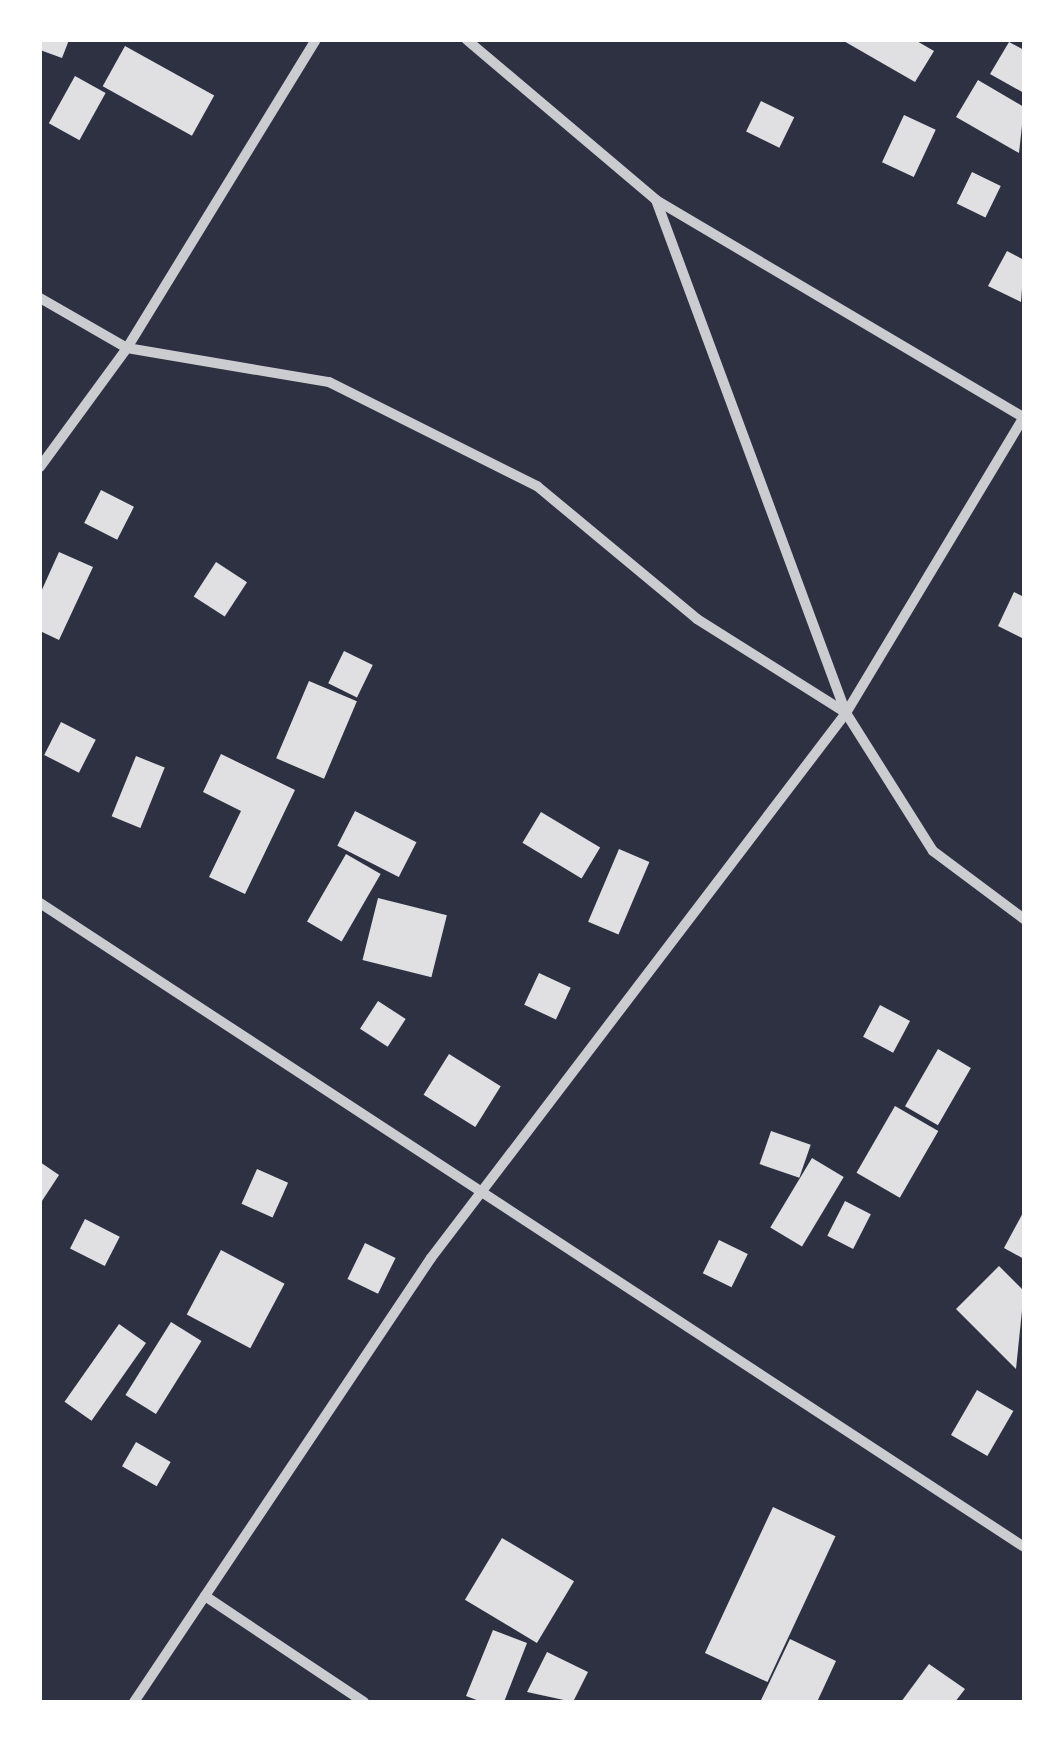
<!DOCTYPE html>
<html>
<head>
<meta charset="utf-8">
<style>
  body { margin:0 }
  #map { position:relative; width:1064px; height:1742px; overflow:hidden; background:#2d3142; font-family:Signika,sans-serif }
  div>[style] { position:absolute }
  .building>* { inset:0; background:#e0e0e3; transform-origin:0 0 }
  .minor>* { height:10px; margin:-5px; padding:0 5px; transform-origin:5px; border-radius:5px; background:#caccd0 }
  span { translate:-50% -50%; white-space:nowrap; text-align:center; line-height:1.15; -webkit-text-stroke:10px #fff; paint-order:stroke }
  .frame { position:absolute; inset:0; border:42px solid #fff; pointer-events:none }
</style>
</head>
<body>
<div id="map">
  <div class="building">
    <div style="clip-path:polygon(40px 40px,69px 40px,62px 58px,40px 50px)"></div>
    <div style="clip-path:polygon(842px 40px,915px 40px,934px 51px,915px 82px)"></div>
    <div style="clip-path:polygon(1009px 42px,1024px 50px,1024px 93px,990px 74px)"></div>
    <div style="left:125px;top:46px;width:102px;height:46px;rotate:29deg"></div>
    <div style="left:75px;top:76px;width:35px;height:54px;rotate:29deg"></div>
    <div style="clip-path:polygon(978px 80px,1024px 107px,1019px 153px,956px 117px)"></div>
    <div style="left:761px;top:101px;width:37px;height:34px;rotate:26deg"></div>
    <div style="left:904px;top:115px;width:35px;height:52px;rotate:25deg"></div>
    <div style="left:972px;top:172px;width:32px;height:35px;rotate:26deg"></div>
    <div style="clip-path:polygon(1007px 251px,1024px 260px,1021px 302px,988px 286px)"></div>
    <div style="left:101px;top:490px;width:37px;height:37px;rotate:27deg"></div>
    <div style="clip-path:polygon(59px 552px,93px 567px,59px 640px,40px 631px,40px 594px)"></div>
    <div style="left:216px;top:562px;width:37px;height:41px;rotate:33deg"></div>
    <div style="clip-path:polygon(1014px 592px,1024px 597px,1024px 639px,998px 626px)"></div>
    <div style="left:344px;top:651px;width:32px;height:36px;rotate:26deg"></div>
    <div style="left:309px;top:681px;width:52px;height:84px;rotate:23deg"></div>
    <div style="left:61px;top:722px;width:39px;height:37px;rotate:27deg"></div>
    <div style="clip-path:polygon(221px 754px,295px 790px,245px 894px,209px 877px,241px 811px,203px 792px)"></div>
    <div style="left:136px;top:756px;width:31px;height:65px;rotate:22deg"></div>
    <div style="left:355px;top:811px;width:69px;height:39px;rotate:27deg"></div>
    <div style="left:541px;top:812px;width:69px;height:36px;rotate:31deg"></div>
    <div style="left:619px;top:849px;width:33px;height:79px;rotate:23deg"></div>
    <div style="left:346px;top:854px;width:40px;height:78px;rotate:30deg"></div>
    <div style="left:378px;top:898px;width:71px;height:64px;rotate:14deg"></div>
    <div style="left:539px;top:973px;width:35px;height:35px;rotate:25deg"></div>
    <div style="left:378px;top:1001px;width:33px;height:33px;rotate:33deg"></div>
    <div style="left:880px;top:1005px;width:34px;height:36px;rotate:28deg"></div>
    <div style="left:938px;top:1049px;width:38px;height:66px;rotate:30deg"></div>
    <div style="left:449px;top:1054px;width:61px;height:48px;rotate:32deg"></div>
    <div style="left:895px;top:1106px;width:50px;height:77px;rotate:30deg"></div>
    <div style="left:771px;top:1131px;width:42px;height:35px;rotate:19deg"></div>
    <div style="left:812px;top:1158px;width:37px;height:81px;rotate:31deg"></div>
    <div style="clip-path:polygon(40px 1162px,59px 1175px,40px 1204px)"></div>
    <div style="left:257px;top:1169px;width:34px;height:38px;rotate:24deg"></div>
    <div style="left:845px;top:1201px;width:29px;height:39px;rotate:27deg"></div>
    <div style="clip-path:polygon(1024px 1211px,1024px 1259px,1004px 1248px)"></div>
    <div style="left:85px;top:1219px;width:39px;height:33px;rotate:27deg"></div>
    <div style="left:719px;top:1240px;width:32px;height:37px;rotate:26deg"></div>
    <div style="left:365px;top:1243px;width:34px;height:40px;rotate:26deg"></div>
    <div style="left:221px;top:1250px;width:72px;height:73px;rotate:28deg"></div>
    <div style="clip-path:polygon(999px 1266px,1024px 1291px,1016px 1369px,956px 1309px)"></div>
    <div style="left:171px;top:1322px;width:36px;height:86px;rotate:32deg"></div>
    <div style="left:119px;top:1324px;width:33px;height:95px;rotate:35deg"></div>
    <div style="left:977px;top:1390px;width:42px;height:52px;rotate:30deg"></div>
    <div style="left:136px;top:1442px;width:40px;height:28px;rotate:30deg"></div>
    <div style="left:773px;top:1507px;width:69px;height:161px;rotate:25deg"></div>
    <div style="left:502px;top:1538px;width:84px;height:72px;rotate:31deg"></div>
    <div style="clip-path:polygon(493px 1630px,527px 1643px,504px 1702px,482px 1702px,466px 1696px)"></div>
    <div style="clip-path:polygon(790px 1639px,836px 1661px,817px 1702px,761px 1700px)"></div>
    <div style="clip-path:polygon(547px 1652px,588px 1672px,573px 1702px,527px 1692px)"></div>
    <div style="clip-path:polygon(929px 1664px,965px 1689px,955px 1702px,901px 1702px)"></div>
  </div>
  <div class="minor">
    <div style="left:467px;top:40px;width:248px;rotate:40.2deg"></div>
    <div style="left:656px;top:200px;width:428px;rotate:30.6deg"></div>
    <div style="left:656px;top:200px;width:547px;rotate:69.68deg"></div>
    <div style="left:846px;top:713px;width:163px;rotate:57.8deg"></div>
    <div style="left:933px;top:851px;width:114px;rotate:36.8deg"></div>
    <div style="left:40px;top:298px;width:100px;rotate:29.9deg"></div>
    <div style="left:127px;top:348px;width:205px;rotate:9.6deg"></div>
    <div style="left:329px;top:382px;width:233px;rotate:26.6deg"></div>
    <div style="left:537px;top:486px;width:208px;rotate:39.7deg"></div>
    <div style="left:697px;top:619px;width:176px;rotate:32.2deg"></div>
    <div style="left:40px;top:467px;width:147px;rotate:-53.8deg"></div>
    <div style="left:127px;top:348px;width:361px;rotate:-58.5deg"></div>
    <div style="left:40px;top:903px;width:1176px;rotate:33.2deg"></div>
    <div style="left:205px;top:1596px;width:191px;rotate:33.7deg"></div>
    <div style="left:134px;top:1702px;width:534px;rotate:-56.22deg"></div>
    <div style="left:431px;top:1258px;width:685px;rotate:-52.71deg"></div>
    <div style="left:846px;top:713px;width:345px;rotate:-59deg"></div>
  </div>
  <div class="frame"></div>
</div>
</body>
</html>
